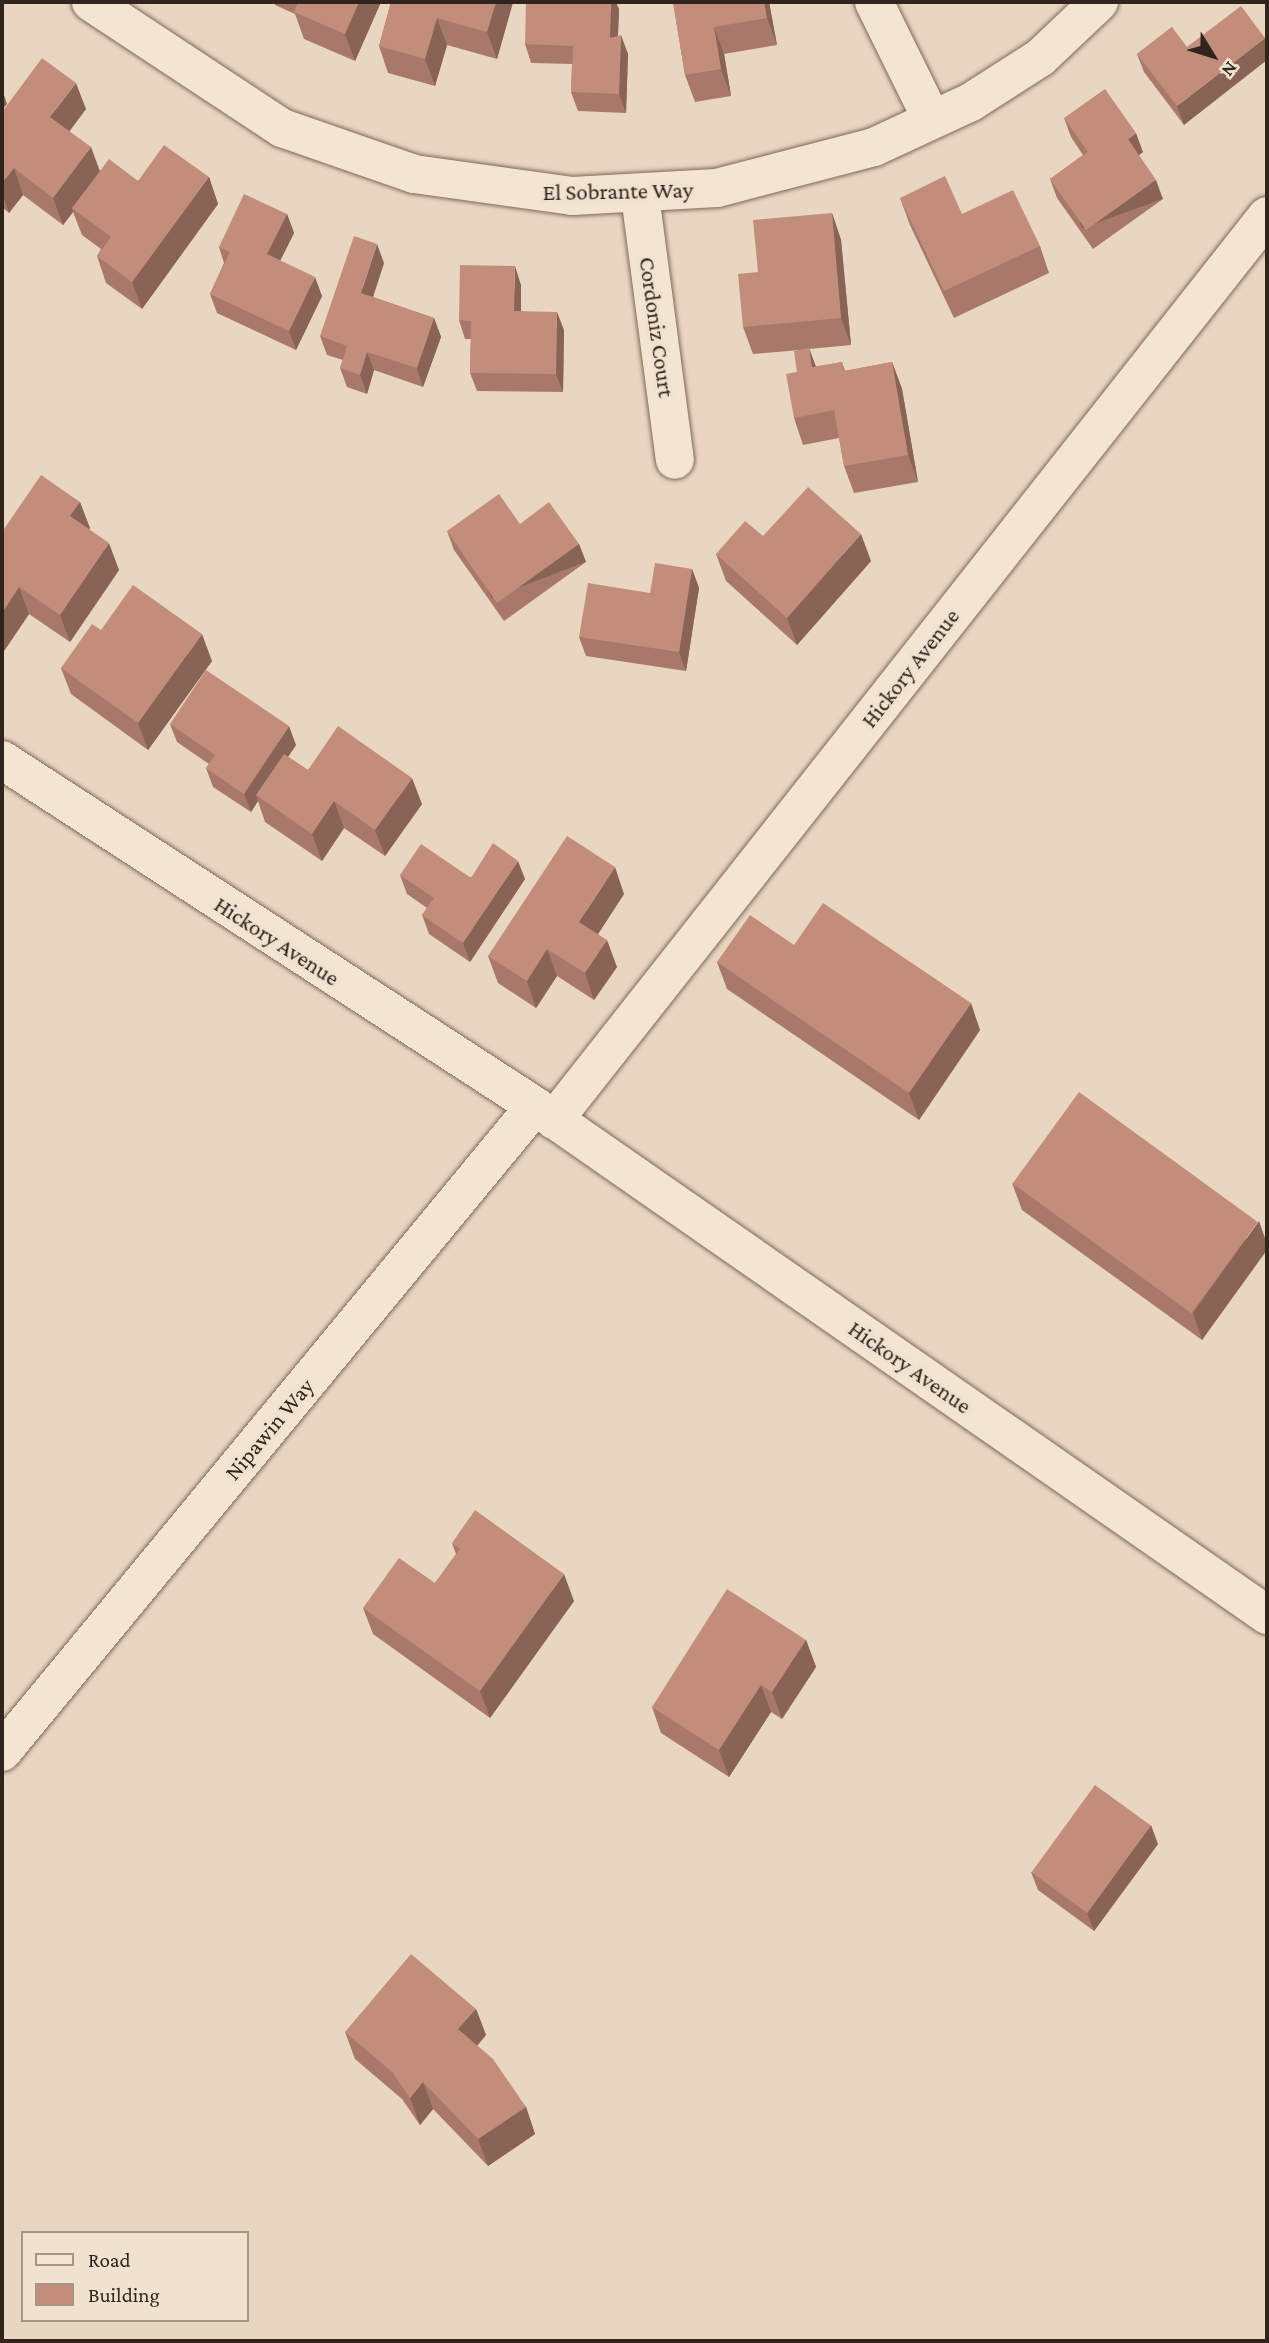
<!DOCTYPE html>
<html>
<head>
<meta charset="utf-8">
<style>
  body { margin:0 }
  #map { position:relative; width:1269px; height:2343px; overflow:hidden; background:#e9d6c1; font-family:"Crimson Pro",serif }
  div>[style] { position:absolute }
  .roads { filter:drop-shadow(0 0 2px #80685b) drop-shadow(0 0 2px #80685b) }
  .minor>* { height:38px; margin:-19px; padding:0 19px; transform-origin:19px; border-radius:19px; background:#f4e5d3 }
  .wall>* { inset:0; background:#a8796a }
  .shaded-wall>* { inset:0; background:#886356; transform-origin:0 0 }
  .building>* { inset:0; background:#c38d7b; transform-origin:0 0 }
  span { translate:-50% -50%; white-space:nowrap; text-align:center; line-height:1.15; -webkit-text-stroke:7px #f1e2d0; paint-order:stroke }
  .street-label { font-size:23px; color:#31241d }
  .frame { position:absolute; inset:0; border:4px solid #31241d; pointer-events:none }
  .legend { position:absolute; left:21px; top:2231px; width:228px; height:91px; box-sizing:border-box; background:#f1e2d0; border:2px solid #a49688; margin:0; padding:9px 12px; list-style:none; font-size:21px; color:#31241d }
  .legend li { display:flex; align-items:center; gap:14px; height:35px }
  .legend b { width:35px; border:2px solid #a49688 }
  .north { position:absolute; left:1178px; top:21px; width:70px; height:70px; -webkit-text-stroke:5px #f1e2d0; paint-order:stroke; rotate:128deg; font-size:19px; font-weight:700; line-height:28px; text-align:center; color:#31241d }
  .north::after { content:''; display:block; margin:auto; width:24px; height:32px; background:#31241d; clip-path:polygon(50% 0,100% 100%,50% 72%,0 100%) }
</style>
</head>
<body>
<div id="map">
  <div class="roads">
    <div class="minor">
      <div style="left:91px;top:2px;width:229px;rotate:33.4deg"></div>
      <div style="left:282px;top:128px;width:140px;rotate:19.2deg"></div>
      <div style="left:414px;top:174px;width:160px;rotate:7.9deg"></div>
      <div style="left:572px;top:196px;width:145px;rotate:-3.2deg"></div>
      <div style="left:717px;top:188px;width:162px;rotate:-14.6deg"></div>
      <div style="left:874px;top:147px;width:107px;rotate:-24.9deg"></div>
      <div style="left:971px;top:102px;width:83px;rotate:-32.7deg"></div>
      <div style="left:1041px;top:57px;width:80px;rotate:-43.5deg"></div>
      <div style="left:874px;top:2px;width:127px;rotate:63.8deg"></div>
      <div style="left:640px;top:195px;width:267px;rotate:82.5deg"></div>
      <div style="left:2px;top:760px;width:635px;rotate:32.99deg"></div>
      <div style="left:535px;top:1106px;width:892px;rotate:34.81deg"></div>
      <div style="left:554px;top:1120px;width:1151px;rotate:-51.74deg"></div>
      <div style="left:2px;top:1752px;width:837px;rotate:-50.47deg"></div>
    </div>
  </div>
  <div class="wall">
    <div style="clip-path:polygon(274px 2px,381px 2px,355px 61px,304px 39px,295px 14px,275px 5px)"></div>
    <div style="clip-path:polygon(391px 2px,513px 2px,497px 59px,447px 45px,435px 86px,388px 73px,379px 46px)"></div>
    <div style="clip-path:polygon(673px 2px,769px 2px,777px 45px,724px 54px,731px 96px,695px 102px,685px 75px)"></div>
    <div style="clip-path:polygon(619px 9px,618px 36px,628px 54px,626px 113px,578px 111px,571px 92px,572px 64px,531px 63px,525px 44px)"></div>
    <div style="clip-path:polygon(1172px 27px,1184px 125px,1144px 72px,1137px 54px)"></div>
    <div style="clip-path:polygon(86px 109px,69px 131px,100px 171px,138px 181px,209px 177px,218px 204px,142px 309px,106px 283px,97px 256px,101px 249px,82px 235px,73px 212px,63px 225px,23px 195px,9px 213px,2px 207px,2px 112px)"></div>
    <div style="clip-path:polygon(1064px 118px,1143px 152px,1139px 155px,1163px 199px,1093px 249px,1057px 198px,1050px 179px,1083px 155px,1071px 137px)"></div>
    <div style="clip-path:polygon(900px 198px,1040px 246px,1049px 273px,954px 318px,910px 225px)"></div>
    <div style="clip-path:polygon(832px 213px,841px 240px,851px 345px,809px 349px,816px 367px,842px 362px,845px 371px,892px 362px,902px 389px,918px 482px,854px 493px,844px 466px,839px 438px,803px 445px,794px 418px,800px 350px,753px 354px,743px 327px,758px 272px)"></div>
    <div style="clip-path:polygon(287px 214px,294px 233px,280px 261px,322px 296px,296px 350px,217px 313px,210px 294px,224px 263px,219px 247px)"></div>
    <div style="clip-path:polygon(384px 263px,373px 297px,434px 318px,441px 337px,423px 387px,374px 370px,367px 394px,347px 387px,340px 368px,343px 360px,327px 355px,320px 336px)"></div>
    <div style="clip-path:polygon(521px 285px,521px 311px,564px 330px,563px 392px,477px 391px,470px 373px,471px 339px,465px 339px,459px 320px)"></div>
    <div style="clip-path:polygon(80px 502px,89px 529px,119px 570px,70px 642px,29px 614px,4px 651px,2px 650px,2px 532px)"></div>
    <div style="clip-path:polygon(520px 524px,579px 544px,586px 562px,504px 621px,454px 550px,447px 531px)"></div>
    <div style="clip-path:polygon(763px 536px,871px 561px,797px 645px,726px 581px,716px 554px)"></div>
    <div style="clip-path:polygon(692px 569px,699px 588px,686px 671px,586px 656px,579px 637px,650px 593px)"></div>
    <div style="clip-path:polygon(101px 630px,212px 661px,148px 750px,71px 694px,61px 668px)"></div>
    <div style="clip-path:polygon(170px 724px,296px 745px,288px 757px,308px 770px,422px 804px,385px 856px,344px 828px,322px 861px,265px 822px,258px 801px,251px 812px,213px 787px,206px 768px,209px 764px,177px 742px)"></div>
    <div style="clip-path:polygon(400px 875px,525px 879px,470px 962px,429px 934px,422px 915px,427px 908px,407px 894px)"></div>
    <div style="clip-path:polygon(624px 894px,598px 934px,617px 967px,594px 1000px,557px 976px,536px 1008px,498px 983px,488px 956px)"></div>
    <div style="clip-path:polygon(794px 945px,980px 1030px,919px 1120px,727px 989px,717px 962px)"></div>
    <div style="clip-path:polygon(1012px 1183px,1267px 1244px,1202px 1340px,1022px 1210px)"></div>
    <div style="clip-path:polygon(452px 1543px,574px 1601px,490px 1718px,373px 1634px,363px 1608px,435px 1583px,456px 1554px)"></div>
    <div style="clip-path:polygon(806px 1640px,816px 1667px,782px 1719px,771px 1712px,729px 1777px,661px 1733px,652px 1707px)"></div>
    <div style="clip-path:polygon(1158px 1844px,1094px 1931px,1038px 1890px,1031px 1872px)"></div>
    <div style="clip-path:polygon(476px 2009px,486px 2035px,477px 2046px,526px 2107px,535px 2134px,488px 2166px,433px 2109px,420px 2125px,402px 2099px,355px 2059px,345px 2032px)"></div>
  </div>
  <div class="shaded-wall">
    <div style="clip-path:polygon(359px 2px,381px 2px,355px 61px,345px 34px)"></div>
    <div style="clip-path:polygon(496px 2px,513px 2px,497px 59px,487px 32px)"></div>
    <div style="clip-path:polygon(611px 2px,616px 2px,619px 9px,617px 56px,610px 38px)"></div>
    <div style="clip-path:polygon(764px 2px,769px 2px,777px 45px,767px 18px)"></div>
    <div style="clip-path:polygon(437px 18px,447px 45px,435px 86px,425px 59px)"></div>
    <div style="clip-path:polygon(714px 27px,724px 54px,731px 96px,721px 69px)"></div>
    <div style="clip-path:polygon(621px 35px,628px 54px,626px 113px,619px 94px)"></div>
    <div style="clip-path:polygon(1265px 38px,1267px 44px,1267px 60px,1184px 125px,1177px 106px)"></div>
    <div style="clip-path:polygon(76px 83px,86px 109px,60px 144px,50px 117px)"></div>
    <div style="clip-path:polygon(2px 89px,7px 104px,2px 110px)"></div>
    <div style="clip-path:polygon(1136px 133px,1143px 152px,1135px 158px,1128px 139px)"></div>
    <div style="clip-path:polygon(91px 147px,101px 174px,72px 208px,73px 212px,63px 225px,53px 198px)"></div>
    <div style="clip-path:polygon(14px 168px,23px 195px,9px 213px,2px 192px,2px 183px)"></div>
    <div style="clip-path:polygon(209px 177px,218px 204px,142px 309px,132px 282px)"></div>
    <div style="left:1156px;top:180px;width:20px;height:86px;rotate:70deg"></div>
    <div style="clip-path:polygon(832px 213px,841px 240px,851px 345px,841px 318px)"></div>
    <div style="clip-path:polygon(287px 214px,294px 233px,274px 273px,267px 254px)"></div>
    <div style="clip-path:polygon(377px 244px,384px 263px,368px 312px,361px 293px)"></div>
    <div style="clip-path:polygon(515px 266px,521px 285px,521px 330px,514px 311px)"></div>
    <div style="clip-path:polygon(315px 277px,322px 296px,296px 350px,289px 331px)"></div>
    <div style="clip-path:polygon(557px 312px,564px 330px,563px 392px,556px 374px)"></div>
    <div style="clip-path:polygon(434px 318px,441px 337px,423px 387px,417px 368px)"></div>
    <div style="clip-path:polygon(809px 348px,819px 375px,812px 367px)"></div>
    <div style="clip-path:polygon(367px 352px,374px 370px,367px 394px,360px 375px)"></div>
    <div style="clip-path:polygon(892px 362px,902px 389px,918px 482px,908px 455px)"></div>
    <div style="clip-path:polygon(80px 502px,90px 528px,80px 543px,70px 516px)"></div>
    <div style="clip-path:polygon(861px 534px,871px 561px,797px 645px,787px 618px)"></div>
    <div style="clip-path:polygon(109px 543px,119px 570px,70px 642px,60px 615px)"></div>
    <div style="left:579px;top:544px;width:19px;height:101px;rotate:69deg"></div>
    <div style="clip-path:polygon(692px 569px,699px 588px,686px 671px,679px 652px)"></div>
    <div style="clip-path:polygon(19px 587px,29px 614px,4px 651px,2px 646px,2px 613px)"></div>
    <div style="clip-path:polygon(202px 634px,212px 661px,148px 750px,138px 723px)"></div>
    <div style="clip-path:polygon(289px 726px,296px 745px,260px 798px,256px 795px,258px 801px,251px 812px,244px 794px)"></div>
    <div style="clip-path:polygon(412px 778px,422px 804px,385px 856px,375px 830px)"></div>
    <div style="clip-path:polygon(334px 801px,344px 828px,322px 861px,312px 834px)"></div>
    <div style="clip-path:polygon(518px 861px,525px 879px,470px 962px,463px 943px)"></div>
    <div style="clip-path:polygon(615px 867px,624px 894px,589px 948px,579px 922px)"></div>
    <div style="clip-path:polygon(607px 940px,617px 967px,594px 1000px,585px 973px)"></div>
    <div style="clip-path:polygon(547px 949px,557px 976px,536px 1008px,527px 981px)"></div>
    <div style="clip-path:polygon(971px 1003px,980px 1030px,919px 1120px,909px 1093px)"></div>
    <div style="clip-path:polygon(1259px 1221px,1267px 1244px,1267px 1250px,1202px 1340px,1193px 1313px)"></div>
    <div style="clip-path:polygon(564px 1574px,574px 1601px,490px 1718px,480px 1691px)"></div>
    <div style="clip-path:polygon(806px 1640px,816px 1667px,782px 1719px,772px 1692px)"></div>
    <div style="clip-path:polygon(761px 1685px,771px 1712px,729px 1777px,719px 1750px)"></div>
    <div style="clip-path:polygon(1151px 1825px,1158px 1844px,1094px 1931px,1087px 1913px)"></div>
    <div style="clip-path:polygon(476px 2009px,486px 2035px,468px 2056px,458px 2029px)"></div>
    <div style="clip-path:polygon(423px 2082px,433px 2109px,420px 2125px,410px 2098px)"></div>
    <div style="clip-path:polygon(526px 2107px,535px 2134px,488px 2166px,478px 2139px)"></div>
  </div>
  <div class="building">
    <div style="clip-path:polygon(298px 2px,359px 2px,345px 34px,294px 12px)"></div>
    <div style="clip-path:polygon(391px 2px,496px 2px,487px 32px,437px 18px,425px 59px,379px 46px)"></div>
    <div style="clip-path:polygon(526px 2px,611px 2px,610px 38px,621px 35px,619px 94px,571px 92px,573px 46px,525px 44px)"></div>
    <div style="clip-path:polygon(673px 2px,764px 2px,767px 18px,714px 27px,721px 69px,685px 75px)"></div>
    <div style="clip-path:polygon(1241px 6px,1265px 38px,1177px 106px,1137px 54px,1172px 27px,1187px 47px)"></div>
    <div style="clip-path:polygon(42px 58px,76px 83px,50px 117px,91px 147px,53px 198px,14px 168px,2px 183px,2px 112px)"></div>
    <div style="clip-path:polygon(1105px 89px,1136px 133px,1128px 139px,1156px 180px,1086px 230px,1050px 179px,1088px 152px,1064px 118px)"></div>
    <div style="clip-path:polygon(164px 145px,209px 177px,132px 282px,97px 256px,111px 237px,72px 208px,109px 159px,138px 181px)"></div>
    <div style="clip-path:polygon(945px 176px,962px 214px,1013px 190px,1040px 246px,944px 291px,900px 198px)"></div>
    <div style="clip-path:polygon(244px 194px,287px 214px,267px 254px,315px 277px,289px 331px,210px 294px,230px 252px,219px 247px)"></div>
    <div style="clip-path:polygon(832px 213px,841px 318px,743px 327px,738px 274px,758px 272px,753px 220px)"></div>
    <div style="clip-path:polygon(354px 236px,377px 244px,361px 293px,434px 318px,417px 368px,367px 352px,360px 375px,340px 368px,347px 346px,320px 336px)"></div>
    <div style="clip-path:polygon(460px 265px,515px 266px,514px 311px,557px 312px,556px 374px,470px 373px,471px 321px,459px 320px)"></div>
    <div style="clip-path:polygon(809px 348px,812px 367px,842px 362px,843px 371px,892px 362px,908px 455px,844px 466px,834px 410px,794px 418px,786px 374px,797px 372px,794px 351px)"></div>
    <div style="clip-path:polygon(41px 475px,80px 502px,70px 516px,109px 543px,60px 615px,19px 587px,2px 613px,2px 532px)"></div>
    <div style="clip-path:polygon(808px 487px,861px 534px,787px 618px,716px 554px,745px 521px,763px 536px)"></div>
    <div style="clip-path:polygon(499px 494px,520px 524px,549px 502px,579px 544px,497px 603px,447px 531px)"></div>
    <div style="clip-path:polygon(655px 563px,692px 569px,679px 652px,579px 637px,588px 583px,650px 593px)"></div>
    <div style="clip-path:polygon(133px 585px,202px 634px,138px 723px,61px 668px,92px 624px,101px 630px)"></div>
    <div style="clip-path:polygon(206px 670px,289px 726px,244px 794px,206px 768px,215px 755px,170px 724px)"></div>
    <div style="clip-path:polygon(338px 726px,412px 778px,375px 830px,334px 801px,312px 834px,256px 795px,284px 754px,308px 770px)"></div>
    <div style="clip-path:polygon(567px 836px,615px 867px,579px 922px,607px 940px,585px 973px,547px 949px,527px 981px,488px 956px)"></div>
    <div style="clip-path:polygon(493px 843px,518px 861px,463px 943px,422px 915px,434px 898px,400px 875px,421px 844px,471px 878px)"></div>
    <div style="clip-path:polygon(823px 903px,971px 1003px,909px 1093px,717px 962px,750px 915px,794px 945px)"></div>
    <div style="left:1079px;top:1092px;width:221px;height:113px;rotate:36deg"></div>
    <div style="clip-path:polygon(475px 1510px,564px 1574px,480px 1691px,363px 1608px,399px 1558px,435px 1583px,460px 1549px,452px 1543px)"></div>
    <div style="clip-path:polygon(727px 1589px,806px 1640px,772px 1692px,761px 1685px,719px 1750px,652px 1707px)"></div>
    <div style="left:1095px;top:1785px;width:69px;height:108px;rotate:36deg"></div>
    <div style="clip-path:polygon(411px 1954px,476px 2009px,458px 2029px,493px 2059px,526px 2107px,478px 2139px,423px 2082px,410px 2098px,392px 2072px,345px 2032px)"></div>
  </div>
  <div class="street-label">
    <span style="left:618px;top:191px;rotate:-1deg">El Sobrante Way</span>
    <span style="left:657px;top:327px;rotate:82deg">Cordoniz Court</span>
    <span style="left:910px;top:668px;rotate:-52deg">Hickory Avenue</span>
    <span style="left:277px;top:941px;rotate:33deg">Hickory Avenue</span>
    <span style="left:910px;top:1367px;rotate:35deg">Hickory Avenue</span>
    <span style="left:269px;top:1429px;rotate:-50deg">Nipawin Way</span>
  </div>
  <div class="frame"></div>
  <ul class="legend">
  <li><b style="height:9px;background:#f4e5d3"></b>Road</li>
  <li><b style="height:19px;background:#c38d7b"></b>Building</li>
  </ul>
  <div class="north">N</div>
</div>
</body>
</html>
